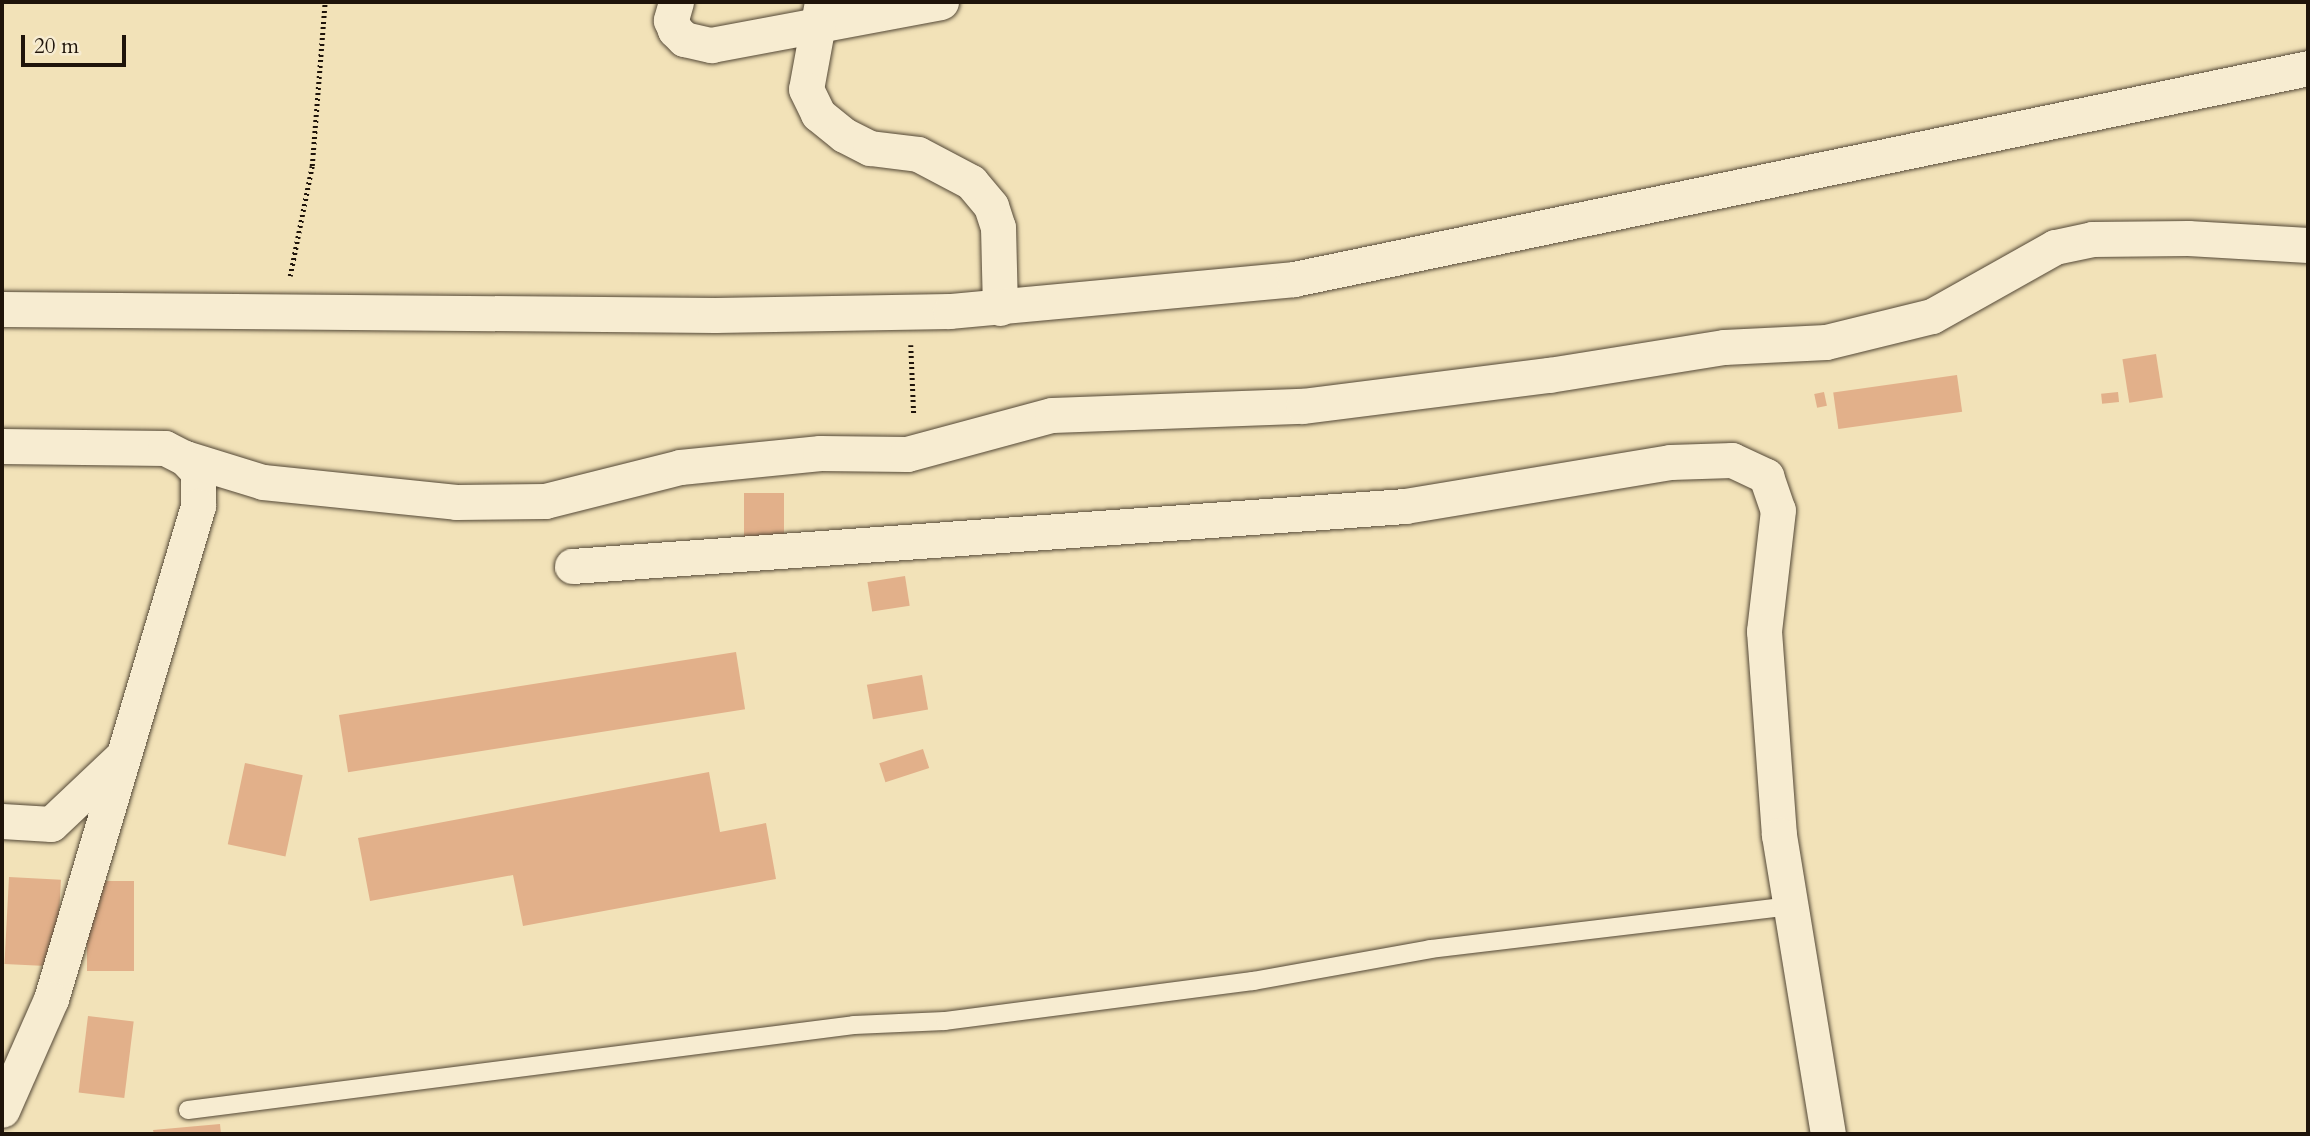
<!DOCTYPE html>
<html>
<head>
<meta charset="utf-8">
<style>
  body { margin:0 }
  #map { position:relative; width:2310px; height:1136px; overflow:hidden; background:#f2e2b8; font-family:Cardo,serif }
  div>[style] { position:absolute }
  .building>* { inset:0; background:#e2b08a; transform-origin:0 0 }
  .path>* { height:4.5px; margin-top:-2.25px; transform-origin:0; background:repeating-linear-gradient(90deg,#1f140a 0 2px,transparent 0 5.5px) }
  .roads { filter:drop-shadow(0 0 2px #544836) drop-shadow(0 0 2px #544836) }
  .service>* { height:18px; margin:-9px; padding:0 9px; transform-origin:9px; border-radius:9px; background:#f7ecd1 }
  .minor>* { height:35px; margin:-17.5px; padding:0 17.5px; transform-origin:17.5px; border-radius:17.5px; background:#f7ecd1 }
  span { translate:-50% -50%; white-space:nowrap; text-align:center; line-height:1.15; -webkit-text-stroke:6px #f7ecd1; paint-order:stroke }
  .frame { position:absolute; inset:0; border:4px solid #1f140a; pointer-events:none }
  .scale { position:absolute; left:21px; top:35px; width:105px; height:32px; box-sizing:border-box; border:4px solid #1f140a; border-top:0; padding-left:9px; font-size:21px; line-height:24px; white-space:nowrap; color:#1f140a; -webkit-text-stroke:5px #f7ecd1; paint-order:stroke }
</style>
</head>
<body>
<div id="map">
  <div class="building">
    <div style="left:2156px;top:354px;width:44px;height:34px;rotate:81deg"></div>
    <div style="left:1957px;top:375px;width:37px;height:125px;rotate:82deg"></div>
    <div style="left:1824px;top:392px;width:14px;height:10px;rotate:78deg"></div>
    <div style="left:2118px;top:392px;width:10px;height:17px;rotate:84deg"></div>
    <div style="left:744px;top:493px;width:40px;height:52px"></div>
    <div style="left:905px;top:576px;width:30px;height:38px;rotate:81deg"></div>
    <div style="left:736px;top:652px;width:58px;height:402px;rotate:81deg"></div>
    <div style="left:922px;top:675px;width:35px;height:56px;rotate:80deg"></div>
    <div style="left:923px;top:749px;width:20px;height:46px;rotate:72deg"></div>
    <div style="left:245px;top:763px;width:59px;height:83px;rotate:12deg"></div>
    <div style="clip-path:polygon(709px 772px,720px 832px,766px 823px,776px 879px,523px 926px,513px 875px,370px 901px,358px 838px)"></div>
    <div style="left:9px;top:877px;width:52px;height:87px;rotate:3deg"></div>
    <div style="left:134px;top:881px;width:90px;height:47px;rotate:90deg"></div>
    <div style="left:88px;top:1016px;width:46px;height:77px;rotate:7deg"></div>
    <div style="clip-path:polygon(220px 1124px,221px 1134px,154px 1134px,153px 1130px)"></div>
  </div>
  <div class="path">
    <div style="left:290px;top:276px;width:112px;rotate:-78.7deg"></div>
    <div style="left:312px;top:166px;width:165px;rotate:-85.5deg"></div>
    <div style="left:911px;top:345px;width:71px;rotate:87.6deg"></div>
  </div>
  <div class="roads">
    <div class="service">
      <div style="left:188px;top:1110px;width:671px;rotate:-7.27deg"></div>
      <div style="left:854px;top:1025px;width:91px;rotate:-2.5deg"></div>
      <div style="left:945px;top:1021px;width:311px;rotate:-7.4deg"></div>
      <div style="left:1253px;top:981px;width:180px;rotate:-10.2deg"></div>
      <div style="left:1430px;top:949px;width:363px;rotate:-6.8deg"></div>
    </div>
    <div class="minor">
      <div style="left:676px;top:2px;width:19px;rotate:106deg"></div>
      <div style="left:671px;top:20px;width:11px;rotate:68deg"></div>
      <div style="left:675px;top:30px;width:13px;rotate:45deg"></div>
      <div style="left:684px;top:39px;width:28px;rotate:13deg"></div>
      <div style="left:711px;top:45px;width:234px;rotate:-10.6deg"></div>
      <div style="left:822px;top:2px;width:88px;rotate:100.4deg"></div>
      <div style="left:806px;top:89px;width:28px;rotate:64deg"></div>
      <div style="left:818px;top:114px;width:33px;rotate:39deg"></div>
      <div style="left:844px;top:135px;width:29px;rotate:27deg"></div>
      <div style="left:870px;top:148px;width:48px;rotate:7.1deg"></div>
      <div style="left:918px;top:154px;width:60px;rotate:27.8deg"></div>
      <div style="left:971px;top:182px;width:31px;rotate:50deg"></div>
      <div style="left:991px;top:206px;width:22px;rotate:72deg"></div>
      <div style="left:998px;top:227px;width:81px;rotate:88.6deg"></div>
      <div style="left:2px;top:309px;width:713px;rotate:0.48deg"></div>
      <div style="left:715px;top:315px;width:235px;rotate:-1deg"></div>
      <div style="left:950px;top:311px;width:345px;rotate:-5.3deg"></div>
      <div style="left:1294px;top:279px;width:1036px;rotate:-11.75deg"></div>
      <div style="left:2px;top:446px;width:163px;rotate:0.7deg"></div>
      <div style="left:165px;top:448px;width:22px;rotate:27deg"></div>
      <div style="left:185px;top:458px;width:19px;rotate:47deg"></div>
      <div style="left:198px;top:472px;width:34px;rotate:90deg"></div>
      <div style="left:198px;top:506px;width:514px;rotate:106.6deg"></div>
      <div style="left:51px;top:999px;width:121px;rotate:113.8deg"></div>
      <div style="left:185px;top:458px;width:82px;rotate:17.1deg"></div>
      <div style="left:263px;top:482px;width:194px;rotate:5.9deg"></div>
      <div style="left:456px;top:502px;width:89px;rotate:-0.6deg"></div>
      <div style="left:545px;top:501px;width:139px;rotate:-14.1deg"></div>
      <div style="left:680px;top:467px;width:141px;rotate:-5.7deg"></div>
      <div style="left:820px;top:453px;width:87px;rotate:0.7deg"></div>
      <div style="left:907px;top:454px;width:150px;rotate:-15.1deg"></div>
      <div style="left:1052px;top:415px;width:251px;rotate:-2.1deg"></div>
      <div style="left:1303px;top:406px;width:248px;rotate:-7.2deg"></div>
      <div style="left:1549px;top:375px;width:177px;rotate:-9.1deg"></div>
      <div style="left:1724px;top:347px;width:102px;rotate:-2.8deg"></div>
      <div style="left:1826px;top:342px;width:109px;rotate:-13.8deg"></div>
      <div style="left:1932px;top:316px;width:141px;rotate:-29.3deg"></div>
      <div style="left:2055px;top:247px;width:38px;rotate:-12deg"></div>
      <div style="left:2092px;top:239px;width:96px;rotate:-0.6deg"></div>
      <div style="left:2188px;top:238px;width:120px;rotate:3.3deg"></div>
      <div style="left:572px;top:566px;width:835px;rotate:-4.12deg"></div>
      <div style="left:1405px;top:506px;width:269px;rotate:-9.4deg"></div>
      <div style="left:1670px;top:462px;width:62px;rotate:-1.8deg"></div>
      <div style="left:1732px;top:460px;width:38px;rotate:25deg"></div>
      <div style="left:1766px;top:476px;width:36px;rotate:71deg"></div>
      <div style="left:1778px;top:510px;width:122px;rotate:96.6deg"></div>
      <div style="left:1764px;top:631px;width:205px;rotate:85.8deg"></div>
      <div style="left:1779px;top:835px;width:303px;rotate:80.7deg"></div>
      <div style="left:2px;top:821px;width:49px;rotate:3.5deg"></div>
      <div style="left:51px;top:824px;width:99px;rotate:-43.4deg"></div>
    </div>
  </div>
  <div class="frame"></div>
  <div class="scale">20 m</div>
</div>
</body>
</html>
